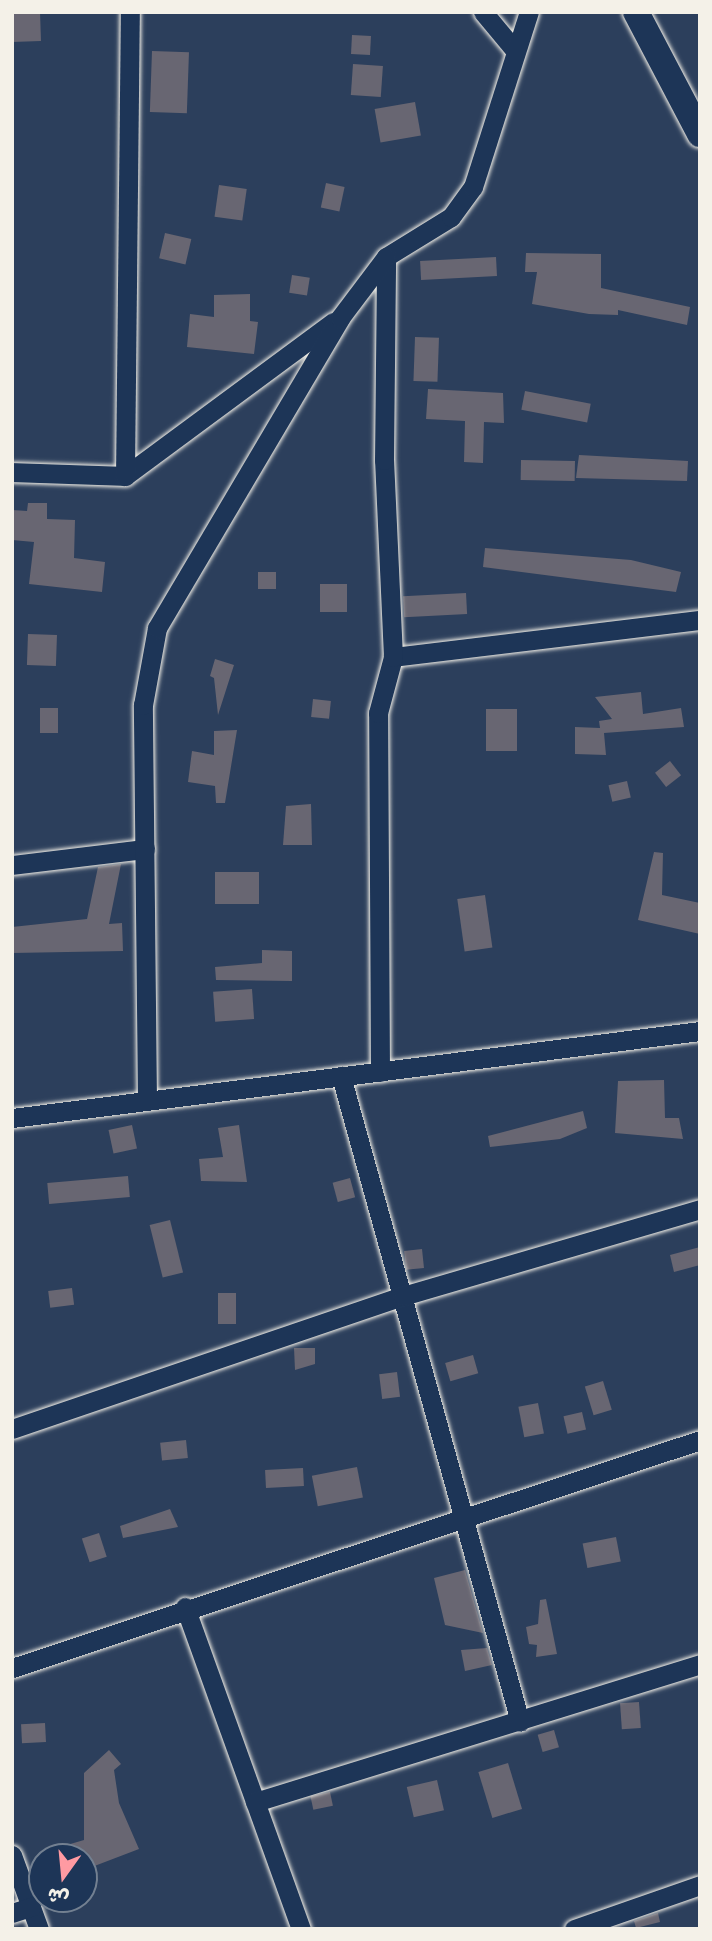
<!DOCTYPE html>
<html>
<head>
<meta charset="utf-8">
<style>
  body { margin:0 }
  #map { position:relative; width:712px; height:1941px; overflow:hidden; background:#2c3f5c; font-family:Caveat,"Playpen Sans Arabic",sans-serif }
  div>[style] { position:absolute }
  .building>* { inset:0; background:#686672; transform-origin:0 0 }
  .roads { filter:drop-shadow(0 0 2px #f4f1e8) drop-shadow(0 0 2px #f4f1e8) }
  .street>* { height:19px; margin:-9.5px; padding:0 9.5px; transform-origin:9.5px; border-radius:9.5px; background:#1d3557 }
  .secondary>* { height:26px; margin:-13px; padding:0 13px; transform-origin:13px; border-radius:13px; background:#1d3557 }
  span { translate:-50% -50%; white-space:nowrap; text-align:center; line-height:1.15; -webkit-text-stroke:7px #1d3557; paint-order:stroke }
  .frame { position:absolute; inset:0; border:14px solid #f4f1e8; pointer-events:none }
  .north { position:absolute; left:28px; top:1843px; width:70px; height:70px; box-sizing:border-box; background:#1d3557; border:2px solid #738091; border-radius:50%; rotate:195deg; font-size:19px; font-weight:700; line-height:28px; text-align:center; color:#f4f1e8 }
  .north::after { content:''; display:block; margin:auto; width:24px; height:32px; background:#ff9aa2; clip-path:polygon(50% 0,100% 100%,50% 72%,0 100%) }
</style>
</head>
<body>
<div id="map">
  <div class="building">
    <div style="clip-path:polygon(30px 12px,40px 12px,41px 41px,12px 42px,12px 13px)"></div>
    <div style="left:352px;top:35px;width:19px;height:19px;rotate:3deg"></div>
    <div style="left:152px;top:51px;width:37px;height:61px;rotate:2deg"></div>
    <div style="left:353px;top:64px;width:30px;height:31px;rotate:4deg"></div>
    <div style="left:415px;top:102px;width:34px;height:41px;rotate:80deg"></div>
    <div style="left:326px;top:183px;width:19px;height:25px;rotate:12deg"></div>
    <div style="left:219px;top:185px;width:28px;height:32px;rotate:8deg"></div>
    <div style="left:165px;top:233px;width:27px;height:26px;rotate:13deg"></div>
    <div style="clip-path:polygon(526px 253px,601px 254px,601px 288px,690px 307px,687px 325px,618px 310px,618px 315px,589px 314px,532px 304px,537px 272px,525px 272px)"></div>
    <div style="left:496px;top:257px;width:19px;height:76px;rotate:87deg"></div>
    <div style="left:292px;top:275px;width:18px;height:18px;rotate:9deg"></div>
    <div style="clip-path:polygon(250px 294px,250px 321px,258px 322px,254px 354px,187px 347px,190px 314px,214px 317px,214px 295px)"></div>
    <div style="left:415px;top:337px;width:24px;height:44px;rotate:2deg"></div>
    <div style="clip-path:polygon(428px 389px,503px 393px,504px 423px,484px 422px,483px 463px,464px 462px,465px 421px,426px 419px)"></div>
    <div style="left:525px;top:391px;width:67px;height:19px;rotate:11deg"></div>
    <div style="clip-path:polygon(579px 455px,688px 461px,687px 481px,576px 478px)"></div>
    <div style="left:521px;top:460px;width:54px;height:20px;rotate:1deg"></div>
    <div style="clip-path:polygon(28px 503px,47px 503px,47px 519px,75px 520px,74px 558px,105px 562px,102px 592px,29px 584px,34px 542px,12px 540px,12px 510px,27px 511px)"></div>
    <div style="clip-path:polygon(485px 548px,631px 560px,681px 572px,676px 592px,483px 567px)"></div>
    <div style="left:258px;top:572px;width:18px;height:17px"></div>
    <div style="left:320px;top:584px;width:27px;height:28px"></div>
    <div style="left:466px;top:593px;width:21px;height:63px;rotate:87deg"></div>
    <div style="left:28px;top:634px;width:29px;height:31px;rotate:2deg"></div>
    <div style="clip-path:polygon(215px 659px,234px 665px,218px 715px,214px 678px,210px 676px)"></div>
    <div style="clip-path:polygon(641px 692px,643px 714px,681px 708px,684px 727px,604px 733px,606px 755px,575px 754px,575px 727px,600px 728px,599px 721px,612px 719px,595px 697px)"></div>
    <div style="left:313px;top:699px;width:18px;height:18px;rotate:6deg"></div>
    <div style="left:40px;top:708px;width:18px;height:25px"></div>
    <div style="left:486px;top:709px;width:31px;height:42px"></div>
    <div style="clip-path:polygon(237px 730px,225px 803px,216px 803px,215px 786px,188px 782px,192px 751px,214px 755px,214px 731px)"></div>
    <div style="left:670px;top:761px;width:18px;height:19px;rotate:52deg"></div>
    <div style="left:627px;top:781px;width:17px;height:19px;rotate:77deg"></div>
    <div style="clip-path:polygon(311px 804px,312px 845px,283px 845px,286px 806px)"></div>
    <div style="clip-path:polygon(654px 852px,663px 853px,662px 895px,700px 903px,700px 934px,638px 920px)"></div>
    <div style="clip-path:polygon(121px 864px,109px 924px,122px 923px,123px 951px,12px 953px,12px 927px,87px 919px,98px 867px)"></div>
    <div style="left:215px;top:872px;width:44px;height:32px"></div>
    <div style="left:485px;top:895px;width:53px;height:28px;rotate:82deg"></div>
    <div style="clip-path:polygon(262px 950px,292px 951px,292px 981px,216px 980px,215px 967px,262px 963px)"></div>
    <div style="left:252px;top:989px;width:30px;height:39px;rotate:86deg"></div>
    <div style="clip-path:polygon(664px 1080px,665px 1118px,679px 1118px,683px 1139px,615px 1133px,618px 1081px)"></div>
    <div style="clip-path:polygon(583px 1111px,587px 1128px,560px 1139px,490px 1147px,488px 1136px)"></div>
    <div style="left:132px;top:1125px;width:24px;height:24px;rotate:78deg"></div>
    <div style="clip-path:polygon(239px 1125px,247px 1182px,201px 1181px,199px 1159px,223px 1157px,218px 1128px)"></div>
    <div style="left:128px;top:1176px;width:21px;height:81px;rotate:85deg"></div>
    <div style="left:350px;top:1178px;width:20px;height:18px;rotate:75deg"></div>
    <div style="left:170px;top:1220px;width:54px;height:21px;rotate:76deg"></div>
    <div style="clip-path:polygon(700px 1247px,700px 1265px,674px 1272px,670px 1255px)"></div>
    <div style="left:422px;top:1249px;width:19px;height:18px;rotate:84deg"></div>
    <div style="left:72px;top:1288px;width:17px;height:24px;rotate:83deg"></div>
    <div style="left:218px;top:1293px;width:18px;height:31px"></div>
    <div style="clip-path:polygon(294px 1348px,315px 1348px,315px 1364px,295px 1370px)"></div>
    <div style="left:473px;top:1355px;width:19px;height:29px;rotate:74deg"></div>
    <div style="left:397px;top:1372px;width:25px;height:18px;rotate:83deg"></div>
    <div style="left:603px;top:1381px;width:30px;height:19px;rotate:73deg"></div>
    <div style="left:538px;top:1403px;width:31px;height:20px;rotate:79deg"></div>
    <div style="left:582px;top:1412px;width:18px;height:19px;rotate:77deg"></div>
    <div style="left:186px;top:1440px;width:18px;height:26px;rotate:84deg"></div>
    <div style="left:357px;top:1467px;width:31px;height:46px;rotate:79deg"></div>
    <div style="left:303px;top:1468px;width:18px;height:38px;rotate:87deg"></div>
    <div style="clip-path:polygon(170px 1509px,178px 1527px,123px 1538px,120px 1526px)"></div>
    <div style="left:99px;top:1533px;width:25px;height:18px;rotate:72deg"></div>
    <div style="left:616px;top:1537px;width:25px;height:34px;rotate:79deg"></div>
    <div style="clip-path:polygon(465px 1570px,483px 1633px,445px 1625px,434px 1578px)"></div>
    <div style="clip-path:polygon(546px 1599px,557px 1654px,536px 1657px,537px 1645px,529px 1644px,526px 1627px,538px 1624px,540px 1600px)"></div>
    <div style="clip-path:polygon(487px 1648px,492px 1665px,465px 1671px,461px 1650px)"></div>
    <div style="left:639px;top:1702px;width:26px;height:19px;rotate:86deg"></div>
    <div style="left:45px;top:1723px;width:19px;height:24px;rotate:87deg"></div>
    <div style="left:554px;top:1730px;width:18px;height:17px;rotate:74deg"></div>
    <div style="clip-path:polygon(109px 1750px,121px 1764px,114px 1770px,119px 1803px,139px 1849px,84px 1870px,84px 1857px,43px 1857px,43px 1852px,84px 1840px,84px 1773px)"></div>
    <div style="left:508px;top:1763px;width:48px;height:31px;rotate:73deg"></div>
    <div style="left:437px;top:1780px;width:31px;height:31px;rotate:77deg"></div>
    <div style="left:330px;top:1792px;width:14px;height:20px;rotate:78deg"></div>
    <div style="clip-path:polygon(658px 1913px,660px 1922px,636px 1928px,634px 1921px)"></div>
  </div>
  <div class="roads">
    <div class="street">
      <div style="left:483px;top:12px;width:47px;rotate:50.2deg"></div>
      <div style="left:12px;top:472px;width:113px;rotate:2deg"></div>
      <div style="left:125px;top:476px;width:259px;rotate:-36.5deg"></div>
      <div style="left:125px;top:476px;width:464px;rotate:-89.4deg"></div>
      <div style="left:393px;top:657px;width:309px;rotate:-6.9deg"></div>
      <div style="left:12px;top:865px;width:134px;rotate:-6.9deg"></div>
      <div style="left:380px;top:1072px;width:359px;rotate:-90.3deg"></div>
      <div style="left:378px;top:713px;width:58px;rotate:-75deg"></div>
      <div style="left:393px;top:657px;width:197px;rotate:-92.6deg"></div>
      <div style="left:384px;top:460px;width:203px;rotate:-89.4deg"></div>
      <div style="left:386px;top:257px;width:76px;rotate:-31.6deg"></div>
      <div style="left:451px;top:217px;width:37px;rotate:-54deg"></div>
      <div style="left:473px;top:187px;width:184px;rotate:-72.3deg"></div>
      <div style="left:341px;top:1076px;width:670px;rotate:74.51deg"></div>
      <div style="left:147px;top:1101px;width:396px;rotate:-90.6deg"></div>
      <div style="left:143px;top:705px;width:78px;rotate:-79.7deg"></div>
      <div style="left:157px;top:628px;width:360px;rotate:-59.4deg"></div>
      <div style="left:340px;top:318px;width:76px;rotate:-53deg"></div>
      <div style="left:12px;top:1118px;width:693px;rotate:-7.21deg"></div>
      <div style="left:12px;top:1429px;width:413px;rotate:-18.8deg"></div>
      <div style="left:403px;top:1296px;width:309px;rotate:-16.3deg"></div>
      <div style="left:185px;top:1607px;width:342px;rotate:70.2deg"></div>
      <div style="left:12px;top:1668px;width:725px;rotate:-18.33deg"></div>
      <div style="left:255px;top:1802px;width:466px;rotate:-17.2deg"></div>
      <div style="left:12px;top:1855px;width:79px;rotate:70deg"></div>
      <div style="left:12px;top:1913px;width:20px;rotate:-18deg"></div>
      <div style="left:574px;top:1929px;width:133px;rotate:-19.2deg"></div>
    </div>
    <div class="secondary">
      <div style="left:636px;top:12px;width:138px;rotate:62.3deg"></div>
    </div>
  </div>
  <div class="frame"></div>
  <div class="north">ش</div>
</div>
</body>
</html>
